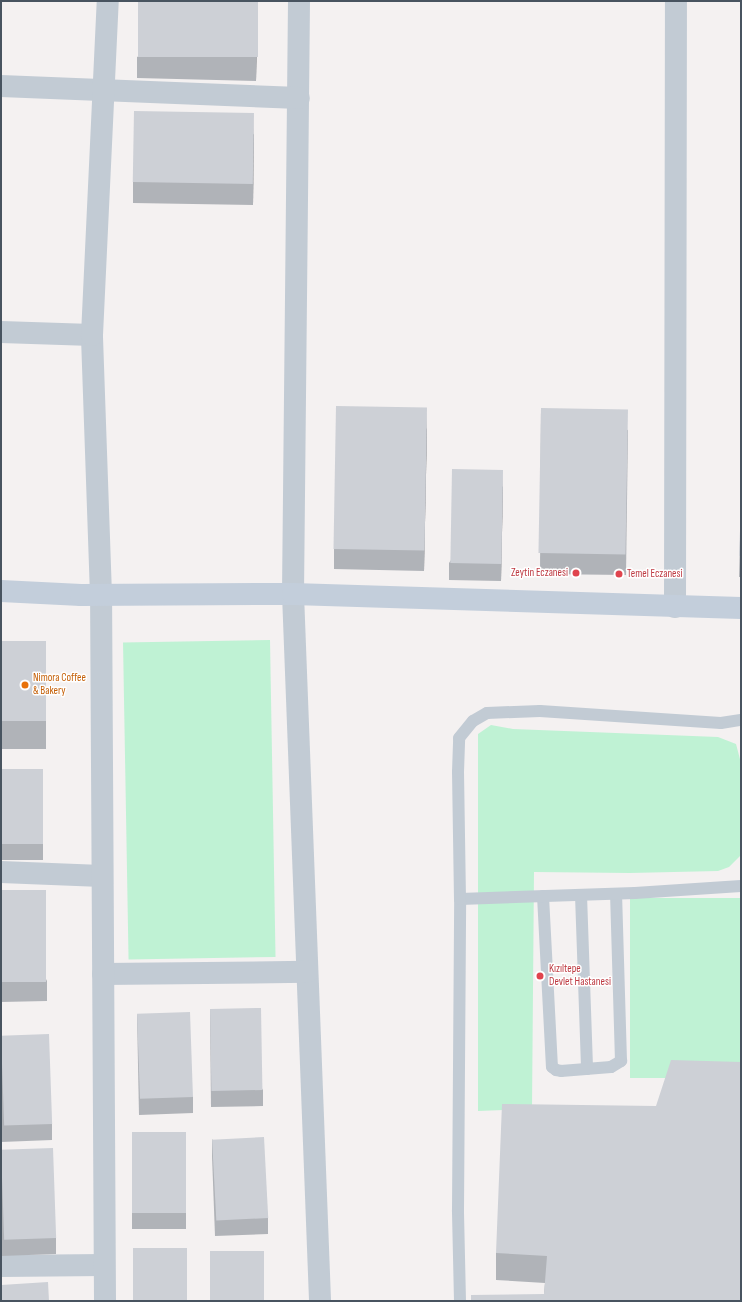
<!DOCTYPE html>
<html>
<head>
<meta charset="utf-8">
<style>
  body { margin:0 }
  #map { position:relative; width:742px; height:1302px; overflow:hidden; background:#f4f1f1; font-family:"Sofia Sans Condensed",sans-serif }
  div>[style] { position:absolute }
  .green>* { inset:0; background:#bff2d4; transform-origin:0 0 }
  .lane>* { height:12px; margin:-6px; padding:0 6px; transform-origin:6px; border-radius:6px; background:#c2cbd4 }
  .street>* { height:22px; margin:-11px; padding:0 11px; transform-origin:11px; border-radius:11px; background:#c2cbd4 }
  .secondary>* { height:22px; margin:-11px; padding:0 11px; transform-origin:11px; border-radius:11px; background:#c3cedb }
  .wall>* { inset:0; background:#b0b3b8; transform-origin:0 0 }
  .shaded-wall>* { inset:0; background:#909296 }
  .building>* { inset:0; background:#cdd0d6; transform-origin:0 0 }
  .dots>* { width:11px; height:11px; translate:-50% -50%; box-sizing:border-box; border:2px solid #fff; border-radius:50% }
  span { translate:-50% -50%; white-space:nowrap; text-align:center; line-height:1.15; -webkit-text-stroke:3px #fff; paint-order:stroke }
  .health-label { font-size:11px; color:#be3a42 }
  .right { translate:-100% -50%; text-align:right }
  .left { translate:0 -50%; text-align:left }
  .food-label { font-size:11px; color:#c56008 }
  .frame { position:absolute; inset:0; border:2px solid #485460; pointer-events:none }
</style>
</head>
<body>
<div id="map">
  <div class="green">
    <div style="left:270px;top:640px;width:317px;height:147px;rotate:89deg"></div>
    <div style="clip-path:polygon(491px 725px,513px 729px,718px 737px,736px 744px,741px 763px,741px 855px,729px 867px,718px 871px,630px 873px,534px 872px,532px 1109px,478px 1111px,478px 734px)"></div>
    <div style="left:741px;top:898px;width:180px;height:111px;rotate:90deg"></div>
  </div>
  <div class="lane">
    <div style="left:581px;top:895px;width:174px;rotate:88deg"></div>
    <div style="left:543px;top:896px;width:171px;rotate:87deg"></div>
    <div style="left:552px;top:1067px;width:5px;rotate:37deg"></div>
    <div style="left:556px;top:1070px;width:5px;rotate:11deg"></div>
    <div style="left:561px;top:1071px;width:50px;rotate:-4.6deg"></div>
    <div style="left:611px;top:1067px;width:12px;rotate:-31deg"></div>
    <div style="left:621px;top:1061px;width:167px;rotate:-91.7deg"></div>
    <div style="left:460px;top:899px;width:175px;rotate:-2deg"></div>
    <div style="left:635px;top:893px;width:106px;rotate:-3.8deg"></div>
    <div style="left:460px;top:1301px;width:91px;rotate:-91.3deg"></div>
    <div style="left:458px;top:1210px;width:311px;rotate:-89.6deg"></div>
    <div style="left:460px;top:899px;width:127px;rotate:-90.9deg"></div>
    <div style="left:458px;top:772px;width:34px;rotate:-88deg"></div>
    <div style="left:459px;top:738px;width:22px;rotate:-51deg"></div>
    <div style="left:473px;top:721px;width:16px;rotate:-30deg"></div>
    <div style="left:487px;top:713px;width:53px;rotate:-2.2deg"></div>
    <div style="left:540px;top:711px;width:181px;rotate:3.8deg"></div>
    <div style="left:721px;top:723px;width:20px;rotate:-9deg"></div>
  </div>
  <div class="street">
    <div style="left:299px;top:1px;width:593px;rotate:90.58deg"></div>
    <div style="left:293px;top:594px;width:708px;rotate:87.81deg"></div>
    <div style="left:1px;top:86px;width:298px;rotate:2.3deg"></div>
    <div style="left:1px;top:332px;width:91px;rotate:1.9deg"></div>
    <div style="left:675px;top:607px;width:606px;rotate:-89.91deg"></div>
    <div style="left:1px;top:872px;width:101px;rotate:2.3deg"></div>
    <div style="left:103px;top:974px;width:204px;rotate:-0.6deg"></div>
    <div style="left:1px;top:1266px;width:103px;rotate:-0.6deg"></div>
    <div style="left:105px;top:1301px;width:706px;rotate:-90.32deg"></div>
    <div style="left:101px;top:595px;width:260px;rotate:-92deg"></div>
    <div style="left:92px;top:335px;width:334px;rotate:-87.3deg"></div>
  </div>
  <div class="secondary">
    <div style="left:1px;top:591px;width:80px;rotate:2.9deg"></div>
    <div style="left:81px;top:595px;width:212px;rotate:-0.3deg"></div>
    <div style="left:293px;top:594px;width:448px;rotate:1.8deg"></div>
  </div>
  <div class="wall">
    <div style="clip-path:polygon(258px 1px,256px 81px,137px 78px,137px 57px)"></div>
    <div style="clip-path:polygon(254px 134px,253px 205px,133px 203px,133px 182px)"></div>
    <div style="clip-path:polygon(541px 408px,628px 430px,626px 575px,540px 574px)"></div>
    <div style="clip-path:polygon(427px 428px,424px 571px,334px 569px,334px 549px)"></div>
    <div style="clip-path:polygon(503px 486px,501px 581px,449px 580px,449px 563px)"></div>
    <div style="clip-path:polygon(741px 505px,741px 577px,739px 577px)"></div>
    <div style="left:1px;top:641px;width:45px;height:108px"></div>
    <div style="left:1px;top:769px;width:42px;height:91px"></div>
    <div style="clip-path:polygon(1px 890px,47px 981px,47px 1001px,1px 1002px)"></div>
    <div style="clip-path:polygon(210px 1009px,263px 1090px,263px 1106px,211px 1107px)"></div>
    <div style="clip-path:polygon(137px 1014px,193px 1097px,193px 1113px,139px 1115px)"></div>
    <div style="clip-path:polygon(1px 1036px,52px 1124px,52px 1140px,1px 1142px)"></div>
    <div style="clip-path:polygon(656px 1106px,544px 1294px,545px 1283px,496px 1280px,496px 1253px)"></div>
    <div style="left:186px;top:1132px;width:97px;height:54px;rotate:90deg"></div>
    <div style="clip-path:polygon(212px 1139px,268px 1218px,268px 1234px,215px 1236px,212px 1156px)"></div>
    <div style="clip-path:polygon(1px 1150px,56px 1238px,56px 1254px,1px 1256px)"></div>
  </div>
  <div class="shaded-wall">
    <div style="clip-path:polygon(258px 1px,256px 81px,256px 60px)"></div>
    <div style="clip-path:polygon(254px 113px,254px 134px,253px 205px,253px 184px)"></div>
    <div style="clip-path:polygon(427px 408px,427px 428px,424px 571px,424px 550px)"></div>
    <div style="clip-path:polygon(503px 470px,503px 486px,501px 581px,501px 565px)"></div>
  </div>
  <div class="building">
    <div style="left:138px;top:1px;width:120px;height:56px"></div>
    <div style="left:134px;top:111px;width:120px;height:71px;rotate:1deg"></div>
    <div style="left:336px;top:406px;width:91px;height:143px;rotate:1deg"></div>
    <div style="left:541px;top:408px;width:87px;height:145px;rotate:1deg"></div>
    <div style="left:452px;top:469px;width:51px;height:94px;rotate:1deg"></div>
    <div style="clip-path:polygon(741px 505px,741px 556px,739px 556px)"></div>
    <div style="left:1px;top:641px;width:45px;height:80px"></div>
    <div style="left:1px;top:769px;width:42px;height:75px"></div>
    <div style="left:1px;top:890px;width:45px;height:92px"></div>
    <div style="left:261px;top:1008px;width:82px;height:51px;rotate:89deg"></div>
    <div style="left:190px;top:1012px;width:85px;height:53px;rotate:88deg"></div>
    <div style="left:49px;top:1034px;width:90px;height:48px;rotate:88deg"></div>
    <div style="clip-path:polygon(671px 1060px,741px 1062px,741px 1301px,471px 1301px,471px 1295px,544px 1294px,547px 1256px,496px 1253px,502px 1104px,656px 1106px)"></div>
    <div style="left:186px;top:1132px;width:81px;height:54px;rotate:90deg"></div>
    <div style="left:264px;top:1137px;width:81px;height:52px;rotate:87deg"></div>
    <div style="left:53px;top:1148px;width:90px;height:52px;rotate:88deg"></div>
    <div style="left:133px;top:1248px;width:54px;height:53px"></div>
    <div style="left:210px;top:1251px;width:54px;height:50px"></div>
    <div style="clip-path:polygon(48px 1282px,49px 1301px,1px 1301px,1px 1285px)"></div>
  </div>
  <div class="dots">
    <div style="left:576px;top:573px;background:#e0444e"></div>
    <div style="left:619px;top:574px;background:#e0444e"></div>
    <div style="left:25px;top:685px;background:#e8710a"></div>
    <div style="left:540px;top:976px;background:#e0444e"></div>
  </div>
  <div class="health-label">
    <span class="right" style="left:568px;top:573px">Zeytin Eczanesi</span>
    <span class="left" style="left:627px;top:574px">Temel Eczanesi</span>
    <span class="left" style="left:549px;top:976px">Kızıltepe<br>Devlet Hastanesi</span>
  </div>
  <div class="food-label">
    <span class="left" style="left:33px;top:685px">Nimora Coffee<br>&amp; Bakery</span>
  </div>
  <div class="frame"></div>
</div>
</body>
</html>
